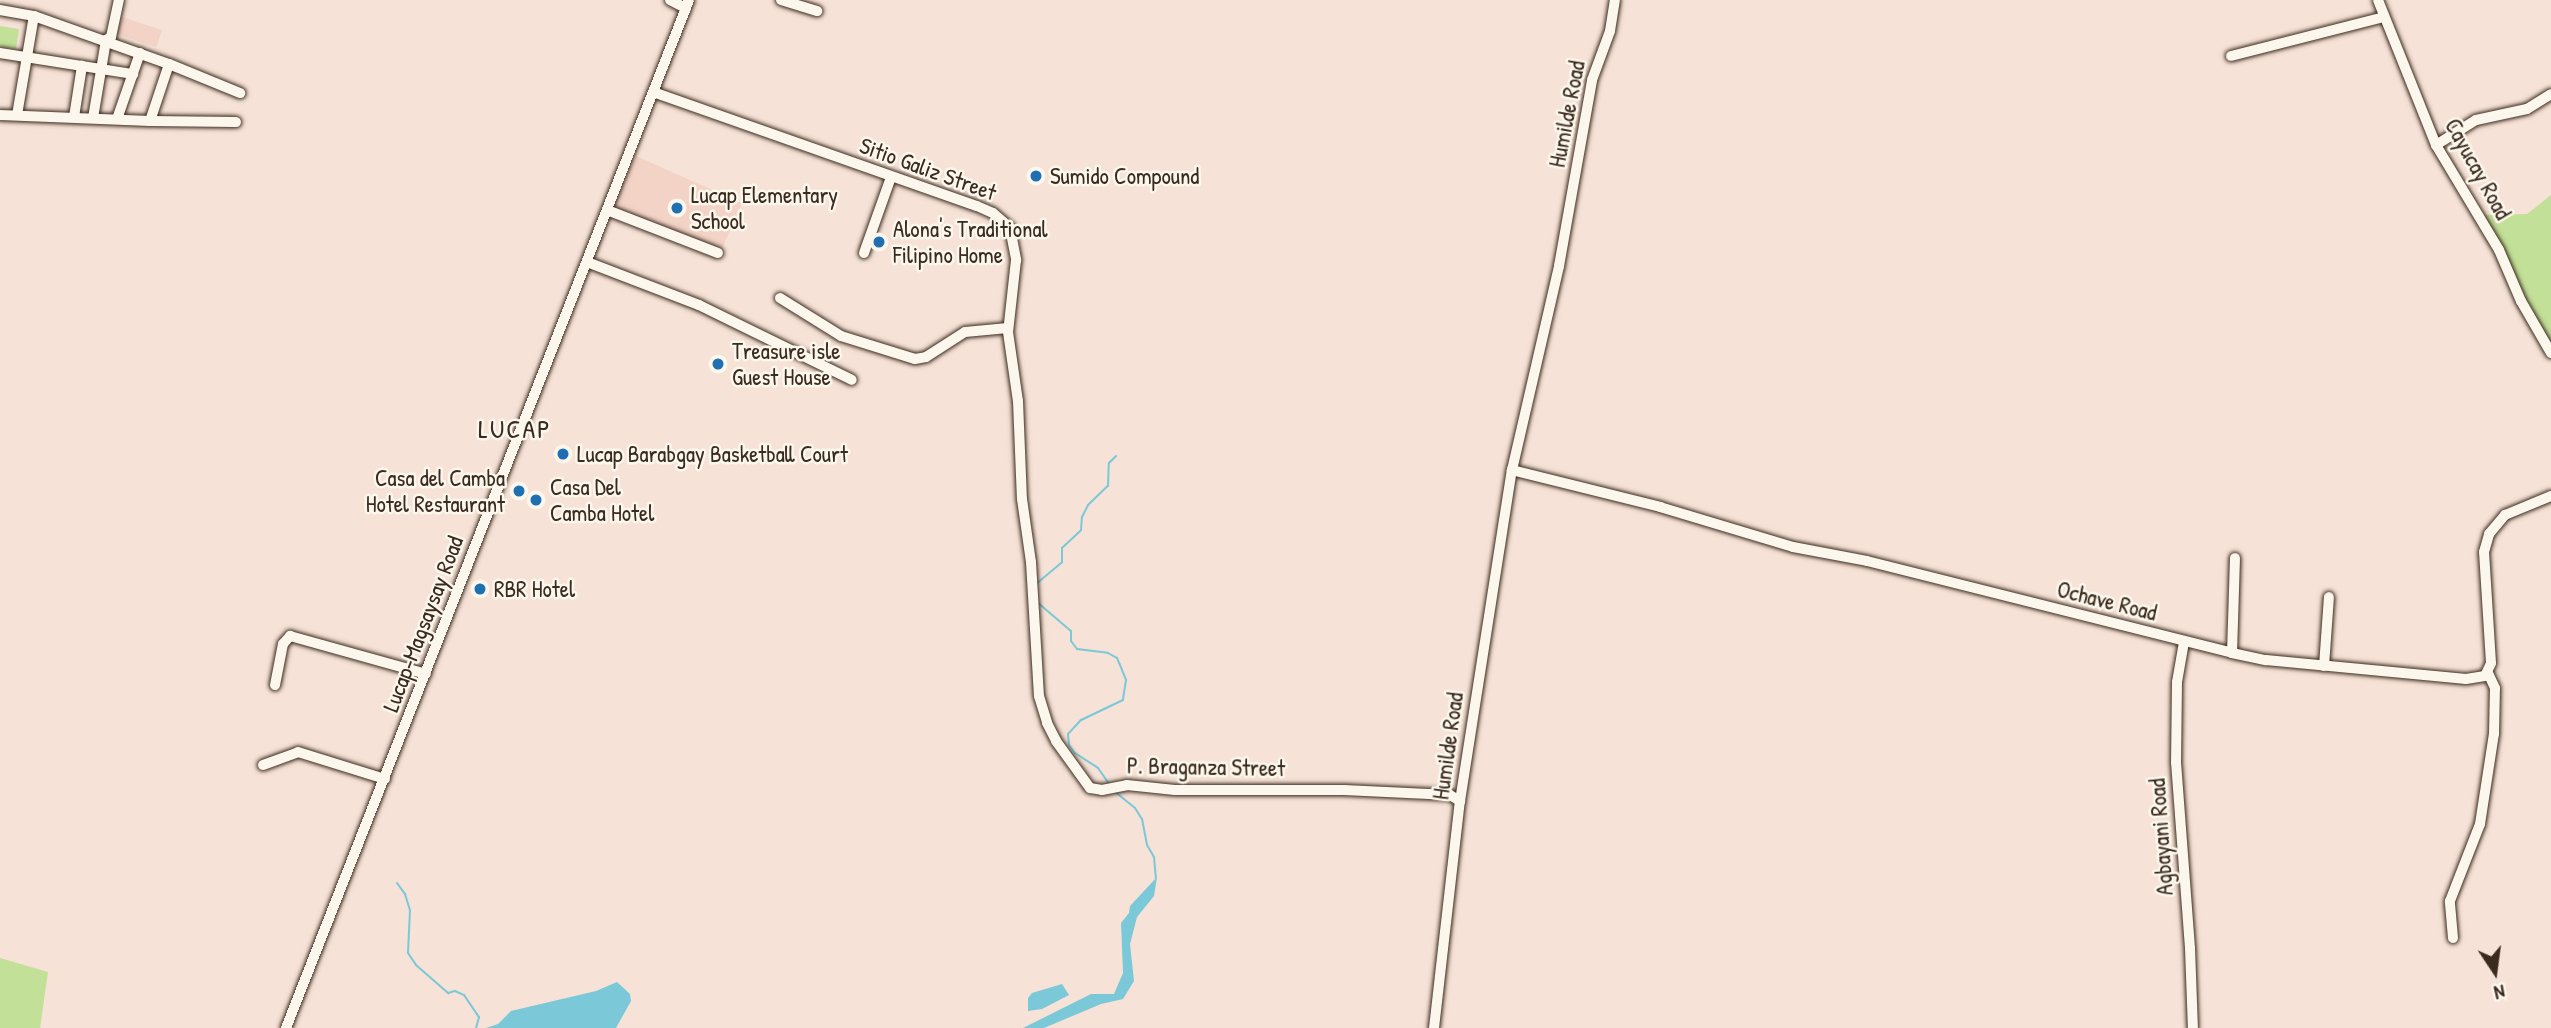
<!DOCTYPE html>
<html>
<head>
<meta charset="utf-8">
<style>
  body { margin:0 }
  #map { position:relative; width:2551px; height:1028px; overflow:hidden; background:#f6e2d6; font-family:"Patrick Hand",sans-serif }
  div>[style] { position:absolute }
  .built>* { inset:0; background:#f2d3c6; transform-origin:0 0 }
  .green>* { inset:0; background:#c2e098 }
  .water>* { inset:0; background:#7ac8d8 }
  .stream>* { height:2px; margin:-1px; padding:0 1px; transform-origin:1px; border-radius:1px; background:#7ac8d8 }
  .roads { filter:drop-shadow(0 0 2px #3b2a1e) drop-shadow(0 0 2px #3b2a1e) }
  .minor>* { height:10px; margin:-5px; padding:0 5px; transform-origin:5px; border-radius:5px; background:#fbf7ec }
  .dots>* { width:19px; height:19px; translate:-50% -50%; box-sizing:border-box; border:4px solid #fbf7ec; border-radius:50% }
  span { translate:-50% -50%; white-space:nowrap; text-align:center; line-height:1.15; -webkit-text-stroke:5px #fbf7ec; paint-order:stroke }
  .street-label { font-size:23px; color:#3b2a1e }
  .poi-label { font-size:23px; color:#3b2a1e }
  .left { translate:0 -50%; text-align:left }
  .right { translate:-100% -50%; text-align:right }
  .quarter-label { font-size:26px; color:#3b2a1e; letter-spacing:2px }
  .north { position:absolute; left:2460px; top:937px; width:70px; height:70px; -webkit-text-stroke:5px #fbf7ec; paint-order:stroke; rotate:167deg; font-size:19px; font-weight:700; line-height:28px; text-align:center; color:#3b2a1e }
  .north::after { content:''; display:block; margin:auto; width:24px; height:32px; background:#3b2a1e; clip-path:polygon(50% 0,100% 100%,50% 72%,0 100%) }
</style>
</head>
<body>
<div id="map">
  <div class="built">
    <div style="left:122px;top:17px;width:42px;height:18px;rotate:18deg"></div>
    <div style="left:636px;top:156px;width:116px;height:60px;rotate:24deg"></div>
  </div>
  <div class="green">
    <div style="clip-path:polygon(0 26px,19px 29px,16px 49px,0 47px)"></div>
    <div style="clip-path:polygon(2551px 195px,2551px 357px,2515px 285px,2475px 215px,2527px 214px)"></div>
    <div style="clip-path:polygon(0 958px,48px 972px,40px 1028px,0 1028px)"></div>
  </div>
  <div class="water">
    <div style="clip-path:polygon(1157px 877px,1154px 896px,1137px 917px,1130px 944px,1134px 981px,1123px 999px,1101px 1004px,1044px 1028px,1023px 1028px,1091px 994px,1114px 994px,1123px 973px,1121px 923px,1129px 913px,1130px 906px)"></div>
    <div style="clip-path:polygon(617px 982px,630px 994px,631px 1001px,616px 1028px,486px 1028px,498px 1024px,511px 1011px,596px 991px)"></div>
    <div style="clip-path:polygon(1062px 984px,1069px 995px,1042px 1009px,1028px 1011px,1028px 998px,1032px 993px)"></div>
  </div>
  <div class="stream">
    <div style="left:1036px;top:584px;width:34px;rotate:-40deg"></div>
    <div style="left:1062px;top:562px;width:14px;rotate:-90deg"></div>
    <div style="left:1062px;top:548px;width:26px;rotate:-43deg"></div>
    <div style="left:1081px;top:530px;width:13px;rotate:-86deg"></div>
    <div style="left:1082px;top:517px;width:13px;rotate:-63deg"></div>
    <div style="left:1088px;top:505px;width:28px;rotate:-44deg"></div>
    <div style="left:1108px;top:486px;width:23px;rotate:-88deg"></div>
    <div style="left:1109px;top:463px;width:10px;rotate:-45deg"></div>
    <div style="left:1037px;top:602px;width:45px;rotate:40.5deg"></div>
    <div style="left:1071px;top:631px;width:10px;rotate:90deg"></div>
    <div style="left:1071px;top:641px;width:10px;rotate:53deg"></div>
    <div style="left:1077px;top:649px;width:31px;rotate:7deg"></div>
    <div style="left:1108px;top:653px;width:10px;rotate:29deg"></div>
    <div style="left:1117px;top:658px;width:13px;rotate:67deg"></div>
    <div style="left:1122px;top:670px;width:11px;rotate:68deg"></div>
    <div style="left:1126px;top:680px;width:20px;rotate:99deg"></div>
    <div style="left:1123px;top:700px;width:47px;rotate:154.5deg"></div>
    <div style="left:1081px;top:720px;width:19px;rotate:133deg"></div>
    <div style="left:1068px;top:734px;width:11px;rotate:85deg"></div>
    <div style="left:1069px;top:745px;width:10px;rotate:53deg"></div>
    <div style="left:1075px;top:753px;width:27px;rotate:33deg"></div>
    <div style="left:1098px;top:768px;width:19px;rotate:55deg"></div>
    <div style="left:1114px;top:791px;width:27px;rotate:39deg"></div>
    <div style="left:1135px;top:808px;width:13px;rotate:58deg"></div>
    <div style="left:1142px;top:819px;width:26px;rotate:79deg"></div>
    <div style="left:1147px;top:845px;width:14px;rotate:60deg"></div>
    <div style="left:1154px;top:857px;width:21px;rotate:85deg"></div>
    <div style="left:397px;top:883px;width:14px;rotate:54deg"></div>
    <div style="left:405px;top:894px;width:17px;rotate:73deg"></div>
    <div style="left:410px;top:910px;width:43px;rotate:92.7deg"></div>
    <div style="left:408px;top:953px;width:14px;rotate:56deg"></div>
    <div style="left:416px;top:965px;width:43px;rotate:41.2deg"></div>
    <div style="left:448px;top:993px;width:7px;rotate:-16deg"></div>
    <div style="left:455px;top:991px;width:10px;rotate:24deg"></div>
    <div style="left:464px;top:995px;width:27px;rotate:56deg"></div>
    <div style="left:479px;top:1017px;width:11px;rotate:105deg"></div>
  </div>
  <div class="roads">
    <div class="minor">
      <div style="left:670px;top:0;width:18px;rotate:27deg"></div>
      <div style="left:781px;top:0;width:38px;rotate:17deg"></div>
      <div style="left:2378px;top:0;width:156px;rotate:68.2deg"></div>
      <div style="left:2436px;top:145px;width:122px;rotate:59deg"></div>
      <div style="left:2499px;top:250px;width:56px;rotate:66.7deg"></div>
      <div style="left:2521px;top:301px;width:60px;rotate:60deg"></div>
      <div style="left:0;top:10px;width:35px;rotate:10deg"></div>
      <div style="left:34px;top:16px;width:143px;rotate:19.6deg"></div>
      <div style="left:169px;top:64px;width:60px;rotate:108.4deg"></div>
      <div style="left:150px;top:121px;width:150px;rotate:-177.7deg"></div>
      <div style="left:0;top:53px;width:135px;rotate:9deg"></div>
      <div style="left:2231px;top:56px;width:158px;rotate:-14.3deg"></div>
      <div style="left:169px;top:64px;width:77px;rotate:22.2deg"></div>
      <div style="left:653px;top:92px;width:343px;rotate:19.4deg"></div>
      <div style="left:977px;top:206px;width:17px;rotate:24deg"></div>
      <div style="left:993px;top:213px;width:23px;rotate:41deg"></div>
      <div style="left:1010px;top:228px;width:33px;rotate:79deg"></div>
      <div style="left:1016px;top:260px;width:72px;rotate:96.3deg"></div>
      <div style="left:1008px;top:332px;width:70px;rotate:81.8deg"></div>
      <div style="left:1018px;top:401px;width:98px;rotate:87.7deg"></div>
      <div style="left:1022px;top:499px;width:64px;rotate:81.9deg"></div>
      <div style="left:1031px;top:562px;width:134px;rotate:86.6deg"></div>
      <div style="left:1039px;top:696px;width:28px;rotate:73deg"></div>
      <div style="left:1047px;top:723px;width:20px;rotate:63deg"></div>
      <div style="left:1056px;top:741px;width:58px;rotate:54.1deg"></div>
      <div style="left:1090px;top:788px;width:12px;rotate:9deg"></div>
      <div style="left:1102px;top:790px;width:25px;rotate:-11deg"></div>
      <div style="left:1127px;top:785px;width:48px;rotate:5.9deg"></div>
      <div style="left:1175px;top:790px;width:169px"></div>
      <div style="left:1344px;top:790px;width:106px;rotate:2.7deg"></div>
      <div style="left:1450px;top:795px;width:12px;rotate:31deg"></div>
      <div style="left:17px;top:115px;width:100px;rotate:-80.3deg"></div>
      <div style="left:74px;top:117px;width:52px;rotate:-81.1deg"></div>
      <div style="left:93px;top:118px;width:79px;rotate:-80.5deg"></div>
      <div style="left:106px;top:40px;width:6px;rotate:-31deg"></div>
      <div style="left:111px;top:37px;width:38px;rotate:-78deg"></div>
      <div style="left:117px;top:119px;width:70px;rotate:-70.8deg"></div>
      <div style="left:150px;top:121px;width:86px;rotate:0.7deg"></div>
      <div style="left:2436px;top:145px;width:47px;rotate:-32deg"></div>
      <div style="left:2476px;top:120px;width:52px;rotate:-12.2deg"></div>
      <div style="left:2527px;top:109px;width:28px;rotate:-32deg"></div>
      <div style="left:607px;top:210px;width:119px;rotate:21.2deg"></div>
      <div style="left:864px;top:253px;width:81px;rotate:-70.4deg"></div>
      <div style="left:587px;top:262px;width:120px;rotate:21deg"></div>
      <div style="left:699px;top:305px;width:170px;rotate:26.1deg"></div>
      <div style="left:780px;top:298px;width:72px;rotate:31.9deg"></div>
      <div style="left:841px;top:336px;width:77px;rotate:17.3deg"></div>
      <div style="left:915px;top:359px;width:11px;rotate:-10deg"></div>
      <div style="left:926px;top:357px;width:46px;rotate:-32.7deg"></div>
      <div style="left:965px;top:332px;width:43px;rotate:-5.3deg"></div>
      <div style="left:1512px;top:470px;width:153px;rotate:14deg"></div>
      <div style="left:1660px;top:507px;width:139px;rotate:16.7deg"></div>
      <div style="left:1793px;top:547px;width:75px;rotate:10.7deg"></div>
      <div style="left:1867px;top:561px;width:376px;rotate:14.1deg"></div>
      <div style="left:2232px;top:653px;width:35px;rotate:12deg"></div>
      <div style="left:2266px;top:660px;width:201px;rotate:5.4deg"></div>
      <div style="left:2466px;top:679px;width:19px;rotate:-9deg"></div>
      <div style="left:2485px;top:676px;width:14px;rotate:-65deg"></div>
      <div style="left:2491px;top:663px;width:111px;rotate:-93.6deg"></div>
      <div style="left:2484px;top:552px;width:19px;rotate:-74deg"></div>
      <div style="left:2489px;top:534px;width:25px;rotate:-50deg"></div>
      <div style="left:2505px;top:515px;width:50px;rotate:-22.4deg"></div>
      <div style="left:2184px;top:642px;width:41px;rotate:99.9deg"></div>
      <div style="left:2177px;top:682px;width:80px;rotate:90.7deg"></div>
      <div style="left:2176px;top:762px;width:187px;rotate:85.7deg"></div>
      <div style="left:2190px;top:948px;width:80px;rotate:87.9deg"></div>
      <div style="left:2232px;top:653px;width:95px;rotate:-88.2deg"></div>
      <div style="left:2324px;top:666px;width:69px;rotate:-85.9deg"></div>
      <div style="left:275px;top:685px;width:42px;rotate:-79deg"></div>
      <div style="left:283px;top:644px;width:11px;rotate:-49deg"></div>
      <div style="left:290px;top:636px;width:141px;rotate:15.6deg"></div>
      <div style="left:263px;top:765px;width:37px;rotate:-20deg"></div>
      <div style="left:298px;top:752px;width:91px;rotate:17.2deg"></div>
      <div style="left:2453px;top:938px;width:37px;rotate:-95deg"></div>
      <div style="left:2450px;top:901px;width:83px;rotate:-68.7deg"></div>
      <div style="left:2480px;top:824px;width:91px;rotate:-81.2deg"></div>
      <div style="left:2494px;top:734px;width:46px;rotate:-88.8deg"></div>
      <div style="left:2495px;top:688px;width:17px;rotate:-115deg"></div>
      <div style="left:286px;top:1028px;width:1104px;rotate:-68.59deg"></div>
      <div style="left:1434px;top:1028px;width:228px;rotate:-83.5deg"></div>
      <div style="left:1460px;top:801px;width:335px;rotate:-81.1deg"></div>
      <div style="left:1512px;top:470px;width:209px;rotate:-77deg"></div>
      <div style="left:1559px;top:266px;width:189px;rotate:-79.9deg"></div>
      <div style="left:1592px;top:80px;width:52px;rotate:-69.8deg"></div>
      <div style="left:1610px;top:31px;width:31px;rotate:-81deg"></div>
    </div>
  </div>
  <div class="dots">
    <div style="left:1036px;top:176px;background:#1f6fb2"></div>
    <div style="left:677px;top:208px;background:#1f6fb2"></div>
    <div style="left:879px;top:242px;background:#1f6fb2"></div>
    <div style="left:718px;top:364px;background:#1f6fb2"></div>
    <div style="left:563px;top:454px;background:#1f6fb2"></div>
    <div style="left:519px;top:491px;background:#1f6fb2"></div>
    <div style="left:536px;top:500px;background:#1f6fb2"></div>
    <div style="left:480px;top:589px;background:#1f6fb2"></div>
  </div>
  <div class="street-label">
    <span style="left:1567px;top:114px;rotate:-79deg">Humilde Road</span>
    <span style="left:928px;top:169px;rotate:20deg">Sitio Galiz Street</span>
    <span style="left:2478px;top:169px;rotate:61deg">Cayucay Road</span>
    <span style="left:2107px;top:601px;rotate:14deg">Ochave Road</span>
    <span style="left:423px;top:624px;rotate:-69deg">Lucap-Magsaysay Road</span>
    <span style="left:1448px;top:746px;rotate:-82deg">Humilde Road</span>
    <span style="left:1206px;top:767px;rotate:1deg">P. Braganza Street</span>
    <span style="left:2161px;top:837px;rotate:-94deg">Agbayani Road</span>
  </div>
  <div class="poi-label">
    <span class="left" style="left:1050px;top:176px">Sumido Compound</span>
    <span class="left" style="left:691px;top:208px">Lucap Elementary<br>School</span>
    <span class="left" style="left:893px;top:242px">Alona's Traditional<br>Filipino Home</span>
    <span class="left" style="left:732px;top:364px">Treasure isle<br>Guest House</span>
    <span class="left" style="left:577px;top:454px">Lucap Barabgay Basketball Court</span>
    <span class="right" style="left:505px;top:491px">Casa del Camba<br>Hotel Restaurant</span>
    <span class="left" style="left:550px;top:500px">Casa Del<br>Camba Hotel</span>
    <span class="left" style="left:494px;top:589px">RBR Hotel</span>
  </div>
  <div class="quarter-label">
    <span style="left:515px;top:429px">LUCAP</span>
  </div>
  <div class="north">N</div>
</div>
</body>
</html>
